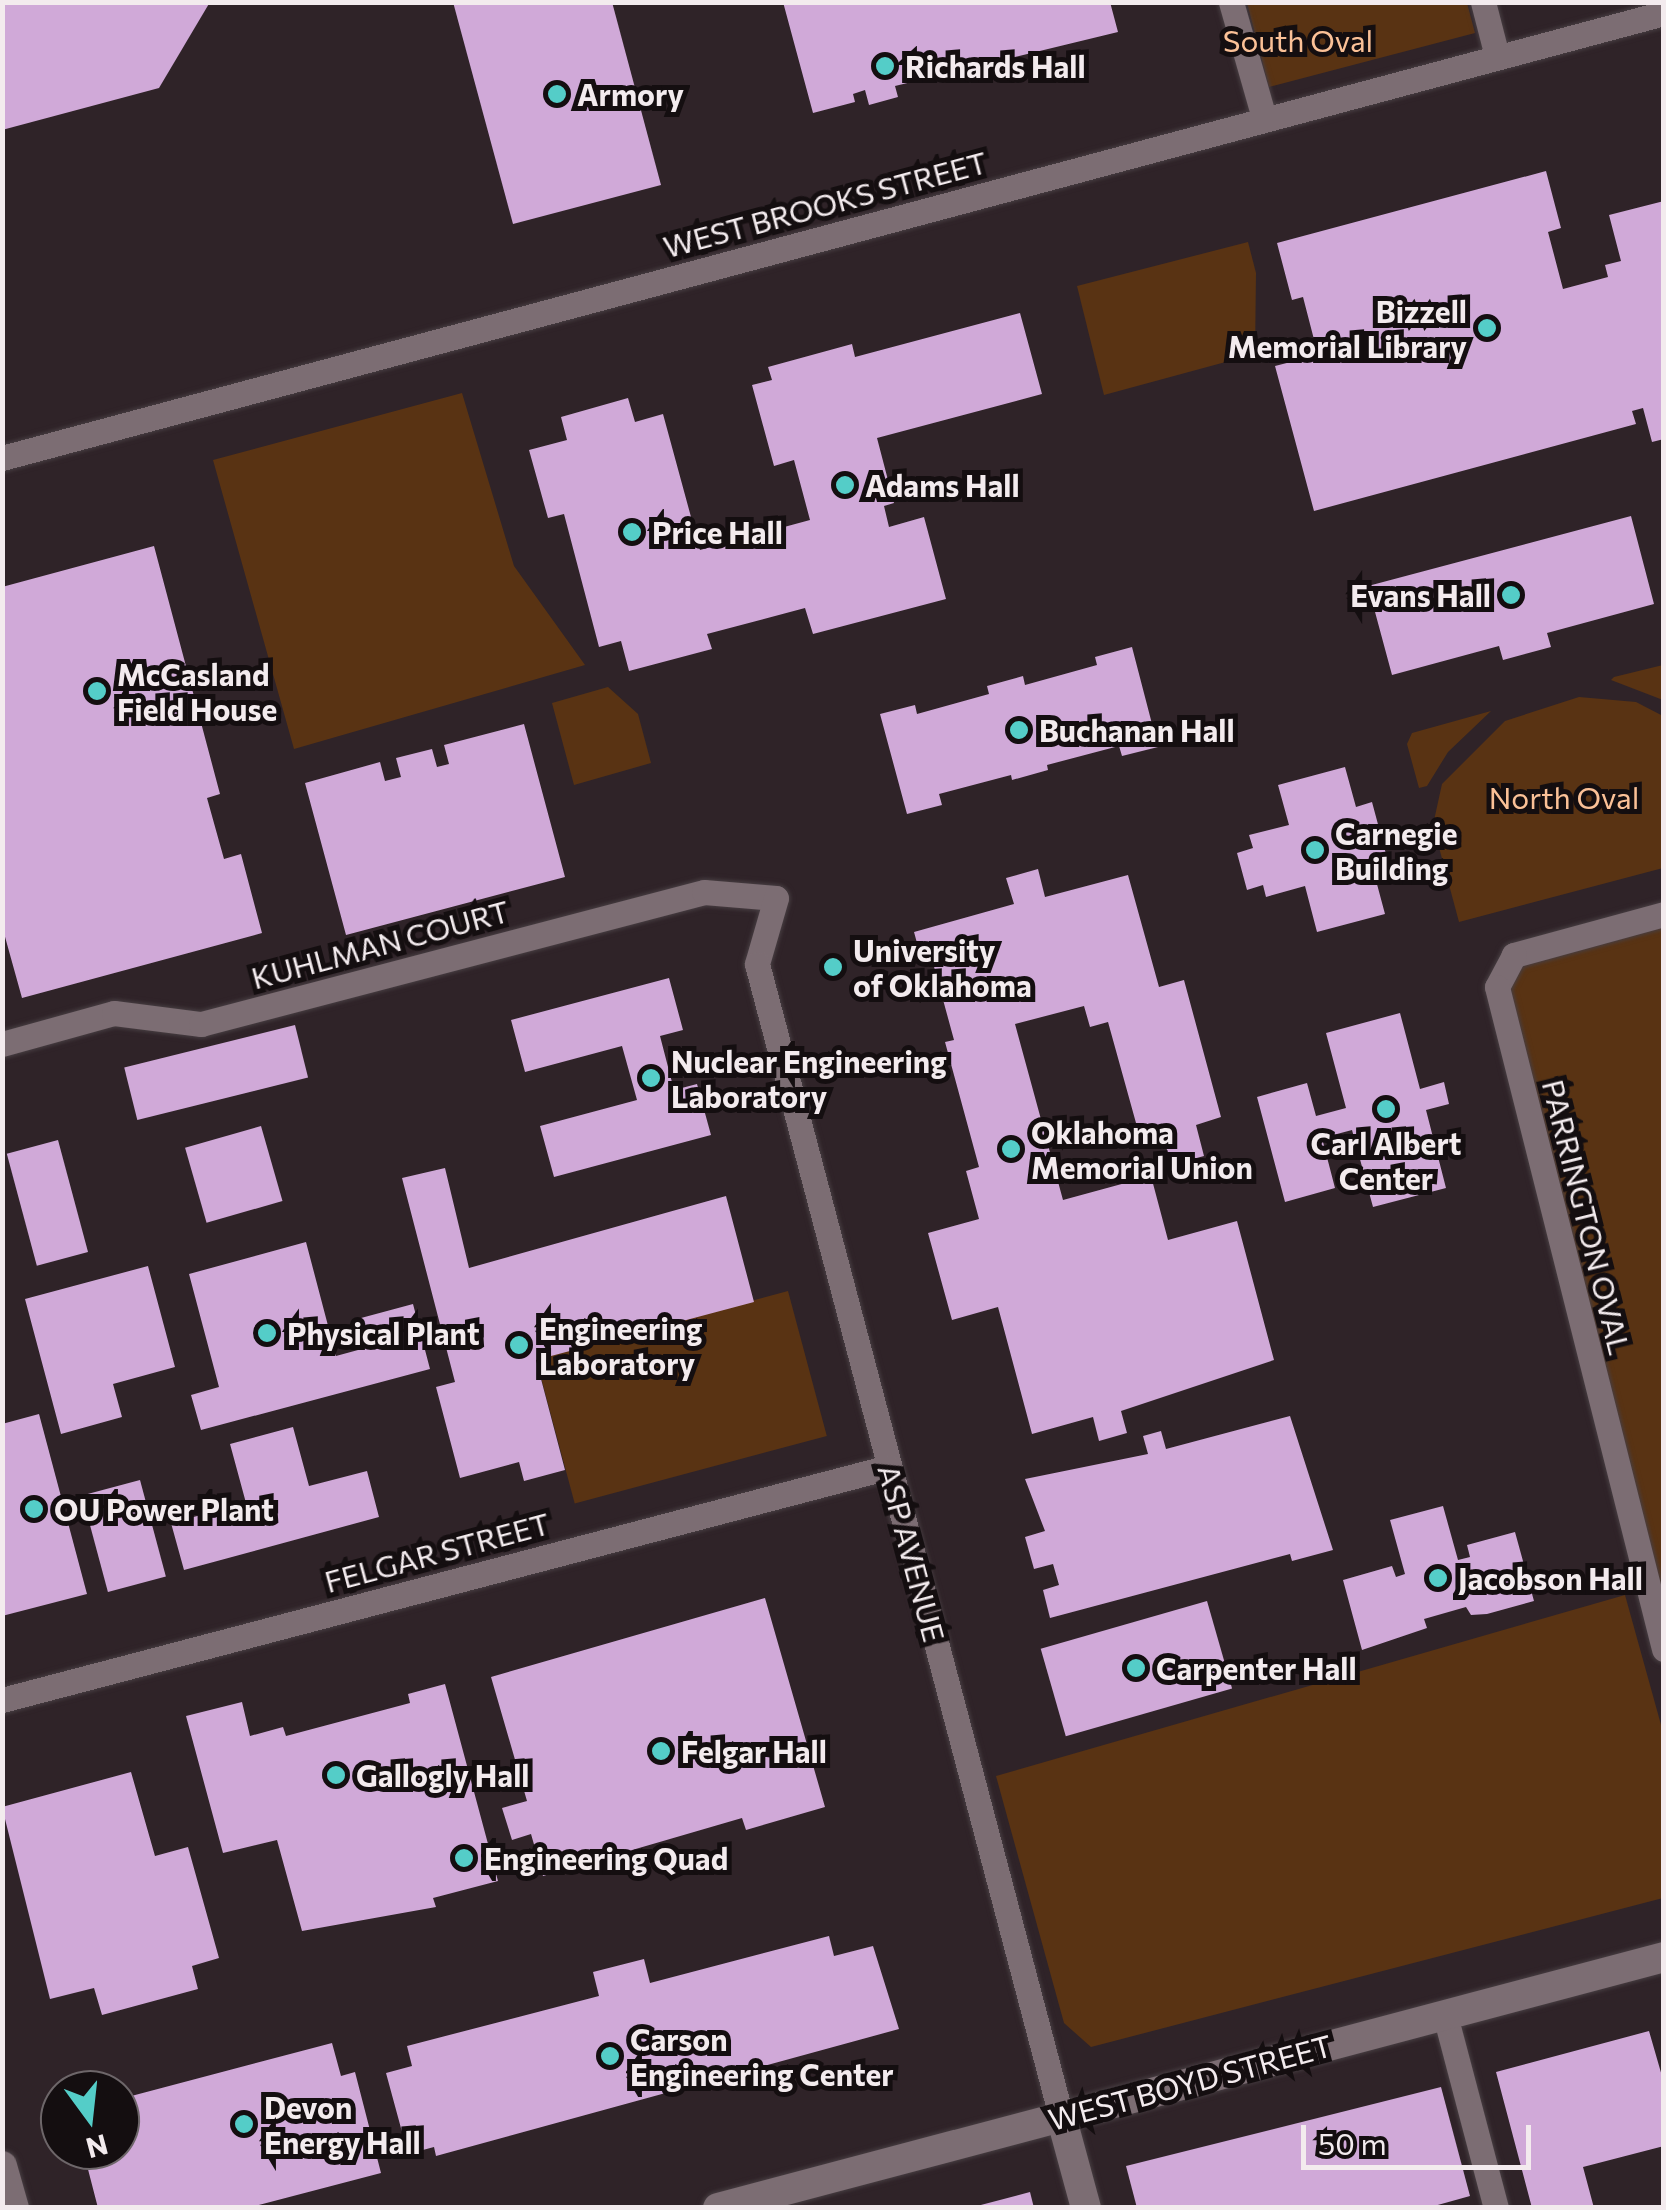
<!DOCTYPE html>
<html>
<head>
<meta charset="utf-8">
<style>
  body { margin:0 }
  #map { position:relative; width:1666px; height:2210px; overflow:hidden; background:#2f2328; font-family:Commissioner,sans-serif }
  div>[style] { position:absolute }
  .green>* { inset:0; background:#593313; transform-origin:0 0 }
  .building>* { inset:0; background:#d0a9d8; transform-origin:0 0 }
  .roads { filter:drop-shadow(0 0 2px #473e42) drop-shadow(0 0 2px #473e42) }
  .street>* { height:25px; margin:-12.5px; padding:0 12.5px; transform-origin:12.5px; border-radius:12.5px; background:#7c6d73 }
  .secondary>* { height:30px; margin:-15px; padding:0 15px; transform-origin:15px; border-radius:15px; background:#7c6d73 }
  .dots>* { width:28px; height:28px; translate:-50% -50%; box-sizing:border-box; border:5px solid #140e10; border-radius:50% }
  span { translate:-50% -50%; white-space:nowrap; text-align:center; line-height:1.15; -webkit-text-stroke:10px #140e10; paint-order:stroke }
  .park-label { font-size:30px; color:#fbc197 }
  .poi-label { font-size:30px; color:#f3ebee; font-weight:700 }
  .left { translate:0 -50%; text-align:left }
  .right { translate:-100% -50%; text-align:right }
  .street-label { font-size:30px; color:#f3ebee }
  .frame { position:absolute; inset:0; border:5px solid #f3ebee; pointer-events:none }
  .north { position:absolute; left:40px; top:2070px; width:100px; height:100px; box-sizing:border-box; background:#140e10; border:2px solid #6d6669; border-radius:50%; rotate:165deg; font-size:28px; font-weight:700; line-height:40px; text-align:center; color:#f3ebee }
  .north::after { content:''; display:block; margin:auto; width:35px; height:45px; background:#54cdc8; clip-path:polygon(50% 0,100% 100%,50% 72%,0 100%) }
  .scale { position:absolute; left:1301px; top:2125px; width:230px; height:45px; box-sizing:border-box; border:5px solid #f3ebee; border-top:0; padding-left:12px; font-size:30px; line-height:35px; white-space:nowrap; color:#f3ebee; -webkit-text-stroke:8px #140e10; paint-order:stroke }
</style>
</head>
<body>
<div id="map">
  <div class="green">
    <div style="clip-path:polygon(1247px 3px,1467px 3px,1475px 33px,1269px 87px)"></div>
    <div style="clip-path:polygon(1248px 242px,1256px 273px,1255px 354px,1104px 395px,1077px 286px)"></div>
    <div style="clip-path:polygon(462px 393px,514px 566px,585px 665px,294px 749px,213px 460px)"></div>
    <div style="clip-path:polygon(1663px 665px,1663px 700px,1611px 680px,1614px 677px)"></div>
    <div style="clip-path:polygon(608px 687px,638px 714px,651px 763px,574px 785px,552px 703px)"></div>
    <div style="clip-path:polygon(1579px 697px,1636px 702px,1663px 716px,1663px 868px,1459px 922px,1433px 825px,1442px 784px,1505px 721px)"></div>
    <div style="clip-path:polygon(1491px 711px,1448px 752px,1427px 786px,1419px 788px,1407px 744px,1412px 733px)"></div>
    <div style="clip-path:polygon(1663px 914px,1663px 1649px,1505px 965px)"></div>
    <div style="left:788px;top:1291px;width:150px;height:261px;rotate:75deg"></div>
    <div style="clip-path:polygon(1625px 1595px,1663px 1732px,1663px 1898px,1091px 2047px,1064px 2023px,996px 1776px)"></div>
  </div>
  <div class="building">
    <div style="clip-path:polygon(2px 2px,210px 2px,159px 88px,2px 130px)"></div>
    <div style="clip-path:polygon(453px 2px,612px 2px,661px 185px,513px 224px)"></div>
    <div style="clip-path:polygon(783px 2px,1110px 2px,1118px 32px,895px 86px,898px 97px,869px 105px,865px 90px,853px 94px,855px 102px,813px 113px)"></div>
    <div style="clip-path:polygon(1546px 171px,1561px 228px,1548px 232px,1563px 289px,1608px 277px,1605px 265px,1621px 261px,1609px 215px,1664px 201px,1664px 439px,1652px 442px,1643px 408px,1632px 411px,1636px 424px,1314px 511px,1275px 366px,1318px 355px,1303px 297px,1292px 300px,1277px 243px)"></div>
    <div style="clip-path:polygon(1020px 313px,1042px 394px,877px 438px,894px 503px,884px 506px,889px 527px,924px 517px,946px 599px,813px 634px,805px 608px,707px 634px,712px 649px,629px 671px,621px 641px,599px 647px,564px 514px,548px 518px,529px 450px,567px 440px,561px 417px,628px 398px,635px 422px,663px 414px,700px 550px,810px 520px,794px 460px,774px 466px,752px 385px,772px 380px,768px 367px,852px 344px,855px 357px)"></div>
    <div style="clip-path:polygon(1631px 516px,1654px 604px,1547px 633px,1551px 647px,1503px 660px,1499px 646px,1392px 675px,1368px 586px)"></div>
    <div style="clip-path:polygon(154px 546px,220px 794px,207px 798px,224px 859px,241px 854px,262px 933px,22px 998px,2px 926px,2px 587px)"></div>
    <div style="clip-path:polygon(1132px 647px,1158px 747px,1122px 756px,1119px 746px,1047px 765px,1048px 770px,1012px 780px,1011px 775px,939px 794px,942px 805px,907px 814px,880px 714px,915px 705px,917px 714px,989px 694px,987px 686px,1023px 676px,1025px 685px,1097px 665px,1095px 657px)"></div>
    <div style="clip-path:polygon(524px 724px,565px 877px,346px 935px,305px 783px,380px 762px,385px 781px,401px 777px,396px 758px,432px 749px,437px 767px,449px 764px,444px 745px)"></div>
    <div style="clip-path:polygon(1345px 767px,1356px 807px,1372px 802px,1390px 869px,1374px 873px,1385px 914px,1317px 932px,1305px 886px,1266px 897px,1263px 885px,1247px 890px,1237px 853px,1253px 848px,1249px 835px,1289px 825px,1278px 785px)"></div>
    <div style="clip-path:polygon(1038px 869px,1045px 897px,1128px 875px,1159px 987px,1184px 980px,1221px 1117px,1196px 1125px,1204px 1156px,1171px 1165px,1163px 1135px,1141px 1141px,1108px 1022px,1090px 1027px,1084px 1006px,1015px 1024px,1063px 1200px,1151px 1176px,1168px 1240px,1237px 1221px,1274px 1360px,1121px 1411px,1127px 1433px,1099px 1441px,1093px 1417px,1032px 1434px,998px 1307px,952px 1320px,928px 1233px,979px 1219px,966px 1171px,979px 1167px,945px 1042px,954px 1040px,933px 963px,923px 965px,914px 932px,1014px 904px,1006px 878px)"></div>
    <div style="clip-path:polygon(669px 978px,683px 1030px,660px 1036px,674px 1090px,697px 1084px,711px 1135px,554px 1177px,540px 1126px,637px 1100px,622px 1046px,525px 1072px,511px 1020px)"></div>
    <div style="clip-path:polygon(1400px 1013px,1420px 1089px,1444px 1082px,1449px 1104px,1426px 1110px,1446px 1188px,1373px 1207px,1352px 1130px,1322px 1138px,1335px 1188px,1285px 1202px,1257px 1097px,1307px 1083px,1316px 1116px,1346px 1108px,1326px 1033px)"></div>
    <div style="left:295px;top:1025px;width:54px;height:176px;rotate:76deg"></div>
    <div style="left:261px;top:1126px;width:78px;height:79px;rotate:74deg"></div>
    <div style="left:58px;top:1140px;width:116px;height:53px;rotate:75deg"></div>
    <div style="clip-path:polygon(445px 1168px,469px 1268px,726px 1196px,754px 1302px,536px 1360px,565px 1470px,524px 1481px,519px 1462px,460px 1478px,436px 1387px,455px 1382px,402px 1178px)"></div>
    <div style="clip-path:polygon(306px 1242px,336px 1356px,369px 1347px,361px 1318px,413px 1304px,430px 1369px,201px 1430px,191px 1395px,219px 1387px,189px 1274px)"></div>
    <div style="clip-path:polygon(148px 1266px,175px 1367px,113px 1384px,122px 1417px,61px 1434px,25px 1299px)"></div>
    <div style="clip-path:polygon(39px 1414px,87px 1594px,2px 1616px,2px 1424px)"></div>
    <div style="clip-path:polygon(1290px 1416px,1333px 1550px,1292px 1561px,1290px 1554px,1050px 1618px,1043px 1590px,1059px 1585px,1053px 1564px,1034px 1569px,1025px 1537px,1045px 1531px,1025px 1479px,1148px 1454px,1143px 1436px,1161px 1431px,1166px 1449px)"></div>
    <div style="clip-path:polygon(293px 1427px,309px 1486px,367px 1471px,379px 1517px,184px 1570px,171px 1523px,246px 1503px,230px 1444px)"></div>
    <div style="left:140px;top:1480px;width:100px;height:60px;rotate:75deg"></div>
    <div style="clip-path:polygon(1443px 1506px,1458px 1560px,1470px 1557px,1467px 1545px,1515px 1532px,1534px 1601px,1487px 1614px,1471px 1615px,1466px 1607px,1424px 1619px,1427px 1628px,1362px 1650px,1343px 1580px,1392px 1566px,1396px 1577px,1405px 1574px,1390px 1520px)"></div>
    <div style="clip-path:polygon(765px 1598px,825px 1807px,746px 1830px,742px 1818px,543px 1876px,531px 1834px,512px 1840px,502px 1808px,527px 1801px,491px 1677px)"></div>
    <div style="left:1207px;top:1601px;width:91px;height:173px;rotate:74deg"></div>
    <div style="clip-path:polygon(445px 1684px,498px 1881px,433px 1898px,436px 1907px,302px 1931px,277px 1840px,223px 1853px,186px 1716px,242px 1702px,250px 1736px,283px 1727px,286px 1736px,410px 1703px,408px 1694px)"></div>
    <div style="clip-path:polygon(131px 1772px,155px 1856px,188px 1847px,219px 1958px,192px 1966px,198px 1989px,102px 2015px,94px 1988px,50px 1999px,2px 1807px)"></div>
    <div style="clip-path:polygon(829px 1936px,834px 1956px,873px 1946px,899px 2029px,436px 2156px,434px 2147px,408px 2154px,386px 2073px,412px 2066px,407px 2046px,599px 1996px,593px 1972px,644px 1959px,650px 1983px)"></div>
    <div style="clip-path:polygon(1649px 2031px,1664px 2083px,1664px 2146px,1583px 2167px,1594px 2208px,1532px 2208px,1496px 2072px)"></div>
    <div style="clip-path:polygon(332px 2043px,341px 2076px,355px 2072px,381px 2173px,247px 2208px,98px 2208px,83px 2150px,120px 2150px,120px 2099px)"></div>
    <div style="clip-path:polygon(1441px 2087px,1470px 2196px,1427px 2208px,1137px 2208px,1126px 2166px)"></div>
    <div style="clip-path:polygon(1030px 2192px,1034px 2208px,977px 2208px,977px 2206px)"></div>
  </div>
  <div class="roads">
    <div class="street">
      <div style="left:1231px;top:2px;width:121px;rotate:74.1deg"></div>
      <div style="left:1483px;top:2px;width:56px;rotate:75.5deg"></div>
      <div style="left:2px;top:458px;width:1721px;rotate:-14.99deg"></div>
      <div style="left:1664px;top:914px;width:156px;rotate:164.7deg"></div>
      <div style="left:1514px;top:955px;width:36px;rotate:118deg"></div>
      <div style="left:1497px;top:987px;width:683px;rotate:75.84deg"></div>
      <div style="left:2px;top:1044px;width:116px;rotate:-15.5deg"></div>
      <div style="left:114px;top:1013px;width:88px;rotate:7.2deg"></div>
      <div style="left:201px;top:1024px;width:520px;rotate:-14.7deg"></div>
      <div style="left:704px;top:892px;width:72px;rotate:4.8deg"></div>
      <div style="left:776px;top:898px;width:69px;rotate:106.1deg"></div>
      <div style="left:757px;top:964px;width:1191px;rotate:75.22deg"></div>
      <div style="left:2px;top:1700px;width:917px;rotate:-14.72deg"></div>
      <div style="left:1445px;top:2015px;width:200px;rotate:75.2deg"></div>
    </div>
    <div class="secondary">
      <div style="left:1061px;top:2116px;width:95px;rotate:74.8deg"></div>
      <div style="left:2px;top:2166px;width:44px;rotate:74.1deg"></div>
      <div style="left:718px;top:2208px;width:979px;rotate:-14.86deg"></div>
    </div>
  </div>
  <div class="dots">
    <div style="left:885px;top:66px;background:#54cdc8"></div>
    <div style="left:557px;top:94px;background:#54cdc8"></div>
    <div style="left:1487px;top:328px;background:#54cdc8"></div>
    <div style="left:845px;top:485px;background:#54cdc8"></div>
    <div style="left:632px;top:532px;background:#54cdc8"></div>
    <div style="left:1511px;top:595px;background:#54cdc8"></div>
    <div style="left:97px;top:691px;background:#54cdc8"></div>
    <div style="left:1019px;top:730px;background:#54cdc8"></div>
    <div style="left:1315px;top:850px;background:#54cdc8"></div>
    <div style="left:833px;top:967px;background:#54cdc8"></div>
    <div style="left:651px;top:1078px;background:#54cdc8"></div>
    <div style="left:1386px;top:1109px;background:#54cdc8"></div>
    <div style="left:1011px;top:1149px;background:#54cdc8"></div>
    <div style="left:267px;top:1333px;background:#54cdc8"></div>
    <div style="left:519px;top:1345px;background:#54cdc8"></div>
    <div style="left:34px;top:1509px;background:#54cdc8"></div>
    <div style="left:1438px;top:1578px;background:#54cdc8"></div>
    <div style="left:1136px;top:1668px;background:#54cdc8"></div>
    <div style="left:661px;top:1751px;background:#54cdc8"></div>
    <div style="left:336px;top:1775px;background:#54cdc8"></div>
    <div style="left:464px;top:1858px;background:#54cdc8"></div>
    <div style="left:610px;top:2056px;background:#54cdc8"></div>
    <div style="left:244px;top:2124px;background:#54cdc8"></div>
  </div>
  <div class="park-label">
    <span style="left:1298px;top:40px">South Oval</span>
    <span style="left:1564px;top:797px">North Oval</span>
  </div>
  <div class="poi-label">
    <span class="left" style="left:905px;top:66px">Richards Hall</span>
    <span class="left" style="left:577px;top:94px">Armory</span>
    <span class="right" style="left:1467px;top:328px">Bizzell<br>Memorial Library</span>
    <span class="left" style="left:865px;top:485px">Adams Hall</span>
    <span class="left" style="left:652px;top:532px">Price Hall</span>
    <span class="right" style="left:1491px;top:595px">Evans Hall</span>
    <span class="left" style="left:117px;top:691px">McCasland<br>Field House</span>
    <span class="left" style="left:1039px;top:730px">Buchanan Hall</span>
    <span class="left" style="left:1335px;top:850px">Carnegie<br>Building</span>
    <span class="left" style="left:853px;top:967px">University<br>of Oklahoma</span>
    <span class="left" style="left:671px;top:1078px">Nuclear Engineering<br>Laboratory</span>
    <span class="left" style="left:1031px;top:1149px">Oklahoma<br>Memorial Union</span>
    <span style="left:1386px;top:1160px">Carl Albert<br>Center</span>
    <span class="left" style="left:539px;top:1345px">Engineering<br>Laboratory</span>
    <span class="left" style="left:287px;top:1333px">Physical Plant</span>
    <span class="left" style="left:54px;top:1509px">OU Power Plant</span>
    <span class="left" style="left:1458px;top:1578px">Jacobson Hall</span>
    <span class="left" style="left:1156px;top:1668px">Carpenter Hall</span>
    <span class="left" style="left:681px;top:1751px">Felgar Hall</span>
    <span class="left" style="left:356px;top:1775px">Gallogly Hall</span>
    <span class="left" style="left:484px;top:1858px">Engineering Quad</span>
    <span class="left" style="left:630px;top:2056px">Carson<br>Engineering Center</span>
    <span class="left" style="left:264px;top:2124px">Devon<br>Energy Hall</span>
  </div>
  <div class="street-label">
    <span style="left:825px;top:204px;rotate:-15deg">WEST BROOKS STREET</span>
    <span style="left:380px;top:944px;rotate:-15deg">KUHLMAN COURT</span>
    <span style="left:1587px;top:1217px;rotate:76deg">PARRINGTON OVAL</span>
    <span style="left:437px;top:1552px;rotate:-15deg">FELGAR STREET</span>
    <span style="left:912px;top:1553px;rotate:75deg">ASP AVENUE</span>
    <span style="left:1190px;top:2082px;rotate:-15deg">WEST BOYD STREET</span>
  </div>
  <div class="frame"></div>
  <div class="north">N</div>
  <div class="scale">50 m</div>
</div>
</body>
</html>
